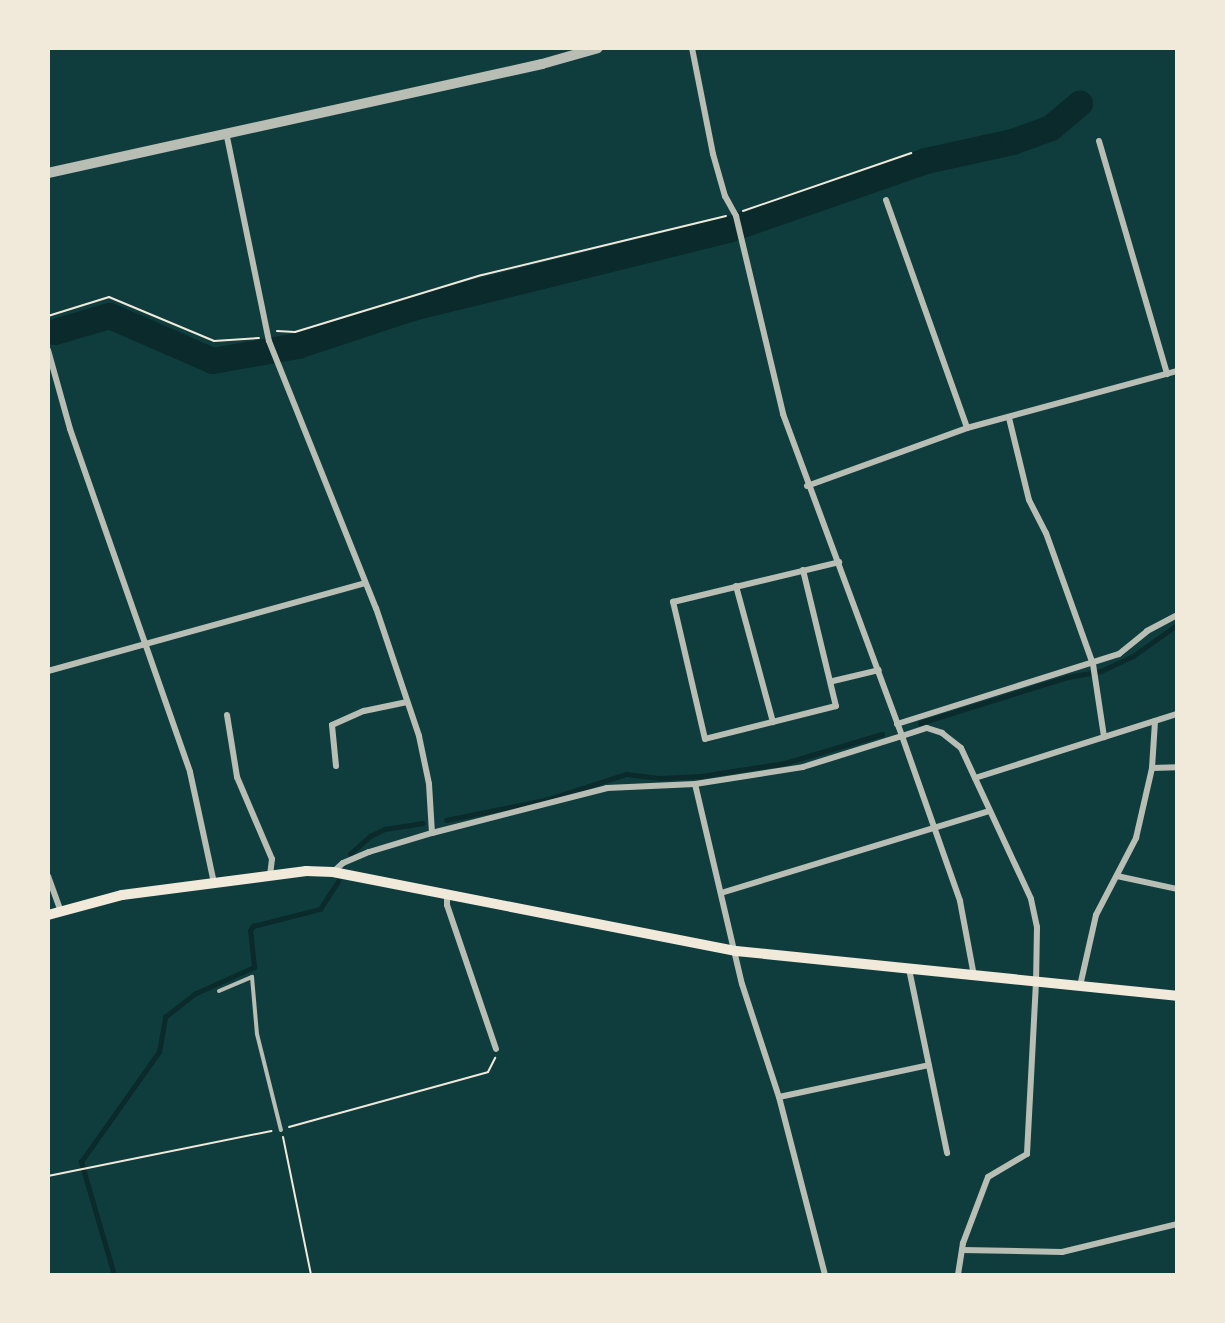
<!DOCTYPE html>
<html>
<head>
<meta charset="utf-8">
<style>
  body { margin:0 }
  #map { position:relative; width:1225px; height:1323px; overflow:hidden; background:#0f3d3e; font-family:"Work Sans",sans-serif }
  div>[style] { position:absolute }
  .stream>* { height:4.5px; margin:-2.25px; padding:0 2.25px; transform-origin:2.25px; border-radius:2.25px; background:#0a2a2b }
  .river>* { height:26px; margin:-13px; padding:0 13px; transform-origin:13px; border-radius:13px; background:#0a2a2b }
  .path>* { height:2px; margin:-1px; padding:0 1px; transform-origin:1px; border-radius:1px; background:#f1e9da }
  .service>* { height:4px; margin:-2px; padding:0 2px; transform-origin:2px; border-radius:2px; background:#b8beb3 }
  .minor>* { height:6px; margin:-3px; padding:0 3px; transform-origin:3px; border-radius:3px; background:#b8beb3 }
  .tertiary>* { height:10px; margin:-5px; padding:0 5px; transform-origin:5px; border-radius:5px; background:#b8beb3 }
  .secondary>* { height:10px; margin:-5px; padding:0 5px; transform-origin:5px; border-radius:5px; background:#f1e9da }
  span { translate:-50% -50%; white-space:nowrap; text-align:center; line-height:1.15; -webkit-text-stroke:5px #f1e9da; paint-order:stroke }
  .frame { position:absolute; inset:0; border:50px solid #f1e9da; pointer-events:none }
</style>
</head>
<body>
<div id="map">
  <div class="stream">
    <div style="left:920px;top:723px;width:155px;rotate:-17.3deg"></div>
    <div style="left:1068px;top:677px;width:34px;rotate:-10deg"></div>
    <div style="left:1101px;top:671px;width:35px;rotate:-25deg"></div>
    <div style="left:1133px;top:656px;width:54px;rotate:-35.2deg"></div>
    <div style="left:446px;top:820px;width:105px;rotate:-11.5deg"></div>
    <div style="left:549px;top:799px;width:81px;rotate:-18deg"></div>
    <div style="left:626px;top:774px;width:35px;rotate:7deg"></div>
    <div style="left:661px;top:778px;width:40px;rotate:-2.9deg"></div>
    <div style="left:701px;top:776px;width:85px;rotate:-8.8deg"></div>
    <div style="left:785px;top:763px;width:101px;rotate:-16.6deg"></div>
    <div style="left:350px;top:854px;width:27px;rotate:-42deg"></div>
    <div style="left:370px;top:836px;width:17px;rotate:-25deg"></div>
    <div style="left:385px;top:829px;width:38px;rotate:-9deg"></div>
    <div style="left:114px;top:1275px;width:118px;rotate:-106.3deg"></div>
    <div style="left:81px;top:1162px;width:135px;rotate:-54.7deg"></div>
    <div style="left:159px;top:1052px;width:36px;rotate:-80deg"></div>
    <div style="left:165px;top:1017px;width:37px;rotate:-38deg"></div>
    <div style="left:194px;top:994px;width:66px;rotate:-24.2deg"></div>
    <div style="left:254px;top:967px;width:36px;rotate:-96deg"></div>
    <div style="left:250px;top:931px;width:6px;rotate:-59deg"></div>
    <div style="left:253px;top:926px;width:69px;rotate:-14.2deg"></div>
    <div style="left:320px;top:909px;width:33px;rotate:-57deg"></div>
  </div>
  <div class="river">
    <div style="left:55px;top:332px;width:57px;rotate:-16.2deg"></div>
    <div style="left:110px;top:316px;width:112px;rotate:23.6deg"></div>
    <div style="left:213px;top:361px;width:86px;rotate:-10deg"></div>
    <div style="left:298px;top:346px;width:121px;rotate:-18.3deg"></div>
    <div style="left:413px;top:308px;width:325px;rotate:-13.9deg"></div>
    <div style="left:728px;top:230px;width:210px;rotate:-19.2deg"></div>
    <div style="left:926px;top:161px;width:89px;rotate:-12.3deg"></div>
    <div style="left:1013px;top:142px;width:40px;rotate:-20.2deg"></div>
    <div style="left:1051px;top:128px;width:38px;rotate:-40deg"></div>
  </div>
  <div class="path">
    <div style="left:743px;top:211px;width:178px;rotate:-19deg"></div>
    <div style="left:48px;top:316px;width:64px;rotate:-17.3deg"></div>
    <div style="left:109px;top:297px;width:114px;rotate:22.7deg"></div>
    <div style="left:214px;top:341px;width:45px;rotate:-3.8deg"></div>
    <div style="left:277px;top:331px;width:18px;rotate:3deg"></div>
    <div style="left:295px;top:332px;width:195px;rotate:-17deg"></div>
    <div style="left:482px;top:275px;width:251px;rotate:-13.6deg"></div>
    <div style="left:289px;top:1127px;width:206px;rotate:-15.4deg"></div>
    <div style="left:488px;top:1072px;width:16px;rotate:-63deg"></div>
    <div style="left:283px;top:1137px;width:141px;rotate:78.5deg"></div>
    <div style="left:48px;top:1176px;width:228px;rotate:-11.4deg"></div>
  </div>
  <div class="service">
    <div style="left:219px;top:991px;width:36px;rotate:-23deg"></div>
    <div style="left:252px;top:977px;width:57px;rotate:85deg"></div>
    <div style="left:257px;top:1034px;width:99px;rotate:76deg"></div>
  </div>
  <div class="minor">
    <div style="left:692px;top:48px;width:108px;rotate:78.8deg"></div>
    <div style="left:713px;top:154px;width:44px;rotate:74.1deg"></div>
    <div style="left:725px;top:196px;width:23px;rotate:61deg"></div>
    <div style="left:736px;top:216px;width:204px;rotate:76.6deg"></div>
    <div style="left:783px;top:414px;width:343px;rotate:69.7deg"></div>
    <div style="left:902px;top:736px;width:26px;rotate:-18deg"></div>
    <div style="left:927px;top:728px;width:16px;rotate:18deg"></div>
    <div style="left:942px;top:733px;width:24px;rotate:38deg"></div>
    <div style="left:961px;top:748px;width:166px;rotate:65.1deg"></div>
    <div style="left:1031px;top:899px;width:29px;rotate:78deg"></div>
    <div style="left:1037px;top:927px;width:55px;rotate:91deg"></div>
    <div style="left:1036px;top:982px;width:172px;rotate:93deg"></div>
    <div style="left:1027px;top:1154px;width:45px;rotate:149.5deg"></div>
    <div style="left:988px;top:1177px;width:71px;rotate:110.7deg"></div>
    <div style="left:963px;top:1243px;width:32px;rotate:99deg"></div>
    <div style="left:226px;top:132px;width:213px;rotate:78.4deg"></div>
    <div style="left:269px;top:341px;width:288px;rotate:68.2deg"></div>
    <div style="left:376px;top:608px;width:135px;rotate:71.4deg"></div>
    <div style="left:419px;top:736px;width:49px;rotate:78.2deg"></div>
    <div style="left:429px;top:784px;width:49px;rotate:86.5deg"></div>
    <div style="left:1099px;top:141px;width:243px;rotate:73.7deg"></div>
    <div style="left:886px;top:200px;width:242px;rotate:70.4deg"></div>
    <div style="left:48px;top:350px;width:82px;rotate:74.4deg"></div>
    <div style="left:70px;top:429px;width:363px;rotate:70.7deg"></div>
    <div style="left:190px;top:772px;width:114px;rotate:77.8deg"></div>
    <div style="left:1009px;top:418px;width:84px;rotate:76.3deg"></div>
    <div style="left:1029px;top:500px;width:37px;rotate:63deg"></div>
    <div style="left:1046px;top:533px;width:139px;rotate:70.3deg"></div>
    <div style="left:1093px;top:664px;width:74px;rotate:81.4deg"></div>
    <div style="left:807px;top:486px;width:170px;rotate:-19.9deg"></div>
    <div style="left:967px;top:428px;width:218px;rotate:-15.2deg"></div>
    <div style="left:803px;top:570px;width:140px;rotate:76.4deg"></div>
    <div style="left:836px;top:706px;width:135px;rotate:165.9deg"></div>
    <div style="left:705px;top:739px;width:141px;rotate:-103.1deg"></div>
    <div style="left:673px;top:602px;width:171px;rotate:-13.5deg"></div>
    <div style="left:736px;top:586px;width:141px;rotate:74.8deg"></div>
    <div style="left:48px;top:671px;width:329px;rotate:-15.5deg"></div>
    <div style="left:833px;top:681px;width:47px;rotate:-13.4deg"></div>
    <div style="left:227px;top:715px;width:63px;rotate:80.8deg"></div>
    <div style="left:237px;top:777px;width:89px;rotate:66.9deg"></div>
    <div style="left:272px;top:859px;width:17px;rotate:97deg"></div>
    <div style="left:897px;top:724px;width:233px;rotate:-17.5deg"></div>
    <div style="left:1119px;top:654px;width:36px;rotate:-39deg"></div>
    <div style="left:1147px;top:631px;width:34px;rotate:-28deg"></div>
    <div style="left:336px;top:766px;width:41px;rotate:-95.6deg"></div>
    <div style="left:332px;top:725px;width:35px;rotate:-24deg"></div>
    <div style="left:364px;top:711px;width:44px;rotate:-11.8deg"></div>
    <div style="left:1152px;top:768px;width:25px;rotate:-2deg"></div>
    <div style="left:975px;top:778px;width:212px;rotate:-17.6deg"></div>
    <div style="left:695px;top:784px;width:205px;rotate:76.8deg"></div>
    <div style="left:742px;top:984px;width:119px;rotate:71.9deg"></div>
    <div style="left:779px;top:1097px;width:184px;rotate:75.5deg"></div>
    <div style="left:333px;top:872px;width:13px;rotate:-42deg"></div>
    <div style="left:343px;top:863px;width:28px;rotate:-23deg"></div>
    <div style="left:369px;top:852px;width:66px;rotate:-16.8deg"></div>
    <div style="left:432px;top:833px;width:181px;rotate:-14.4deg"></div>
    <div style="left:607px;top:788px;width:88px;rotate:-2.6deg"></div>
    <div style="left:695px;top:784px;width:109px;rotate:-8.9deg"></div>
    <div style="left:803px;top:767px;width:104px;rotate:-17.4deg"></div>
    <div style="left:902px;top:736px;width:175px;rotate:70.6deg"></div>
    <div style="left:960px;top:901px;width:76px;rotate:79.4deg"></div>
    <div style="left:48px;top:876px;width:38px;rotate:70deg"></div>
    <div style="left:1117px;top:876px;width:61px;rotate:12.2deg"></div>
    <div style="left:721px;top:893px;width:281px;rotate:-17deg"></div>
    <div style="left:447px;top:895px;width:10px;rotate:90deg"></div>
    <div style="left:447px;top:905px;width:152px;rotate:71.2deg"></div>
    <div style="left:909px;top:969px;width:188px;rotate:78.3deg"></div>
    <div style="left:1080px;top:986px;width:73px;rotate:-77.3deg"></div>
    <div style="left:1096px;top:915px;width:87px;rotate:-62.5deg"></div>
    <div style="left:1136px;top:838px;width:72px;rotate:-77.1deg"></div>
    <div style="left:1152px;top:768px;width:47px;rotate:-86.3deg"></div>
    <div style="left:779px;top:1097px;width:153px;rotate:-12deg"></div>
    <div style="left:962px;top:1250px;width:100px;rotate:1.1deg"></div>
    <div style="left:1062px;top:1252px;width:118px;rotate:-13.7deg"></div>
  </div>
  <div class="tertiary">
    <div style="left:48px;top:173px;width:506px;rotate:-12.44deg"></div>
    <div style="left:542px;top:64px;width:58px;rotate:-15.9deg"></div>
  </div>
  <div class="secondary">
    <div style="left:48px;top:915px;width:77px;rotate:-15.1deg"></div>
    <div style="left:122px;top:895px;width:186px;rotate:-7.4deg"></div>
    <div style="left:306px;top:871px;width:27px;rotate:2deg"></div>
    <div style="left:333px;top:872px;width:411px;rotate:11.1deg"></div>
    <div style="left:736px;top:951px;width:443px;rotate:5.8deg"></div>
  </div>
  <div class="frame"></div>
</div>
</body>
</html>
